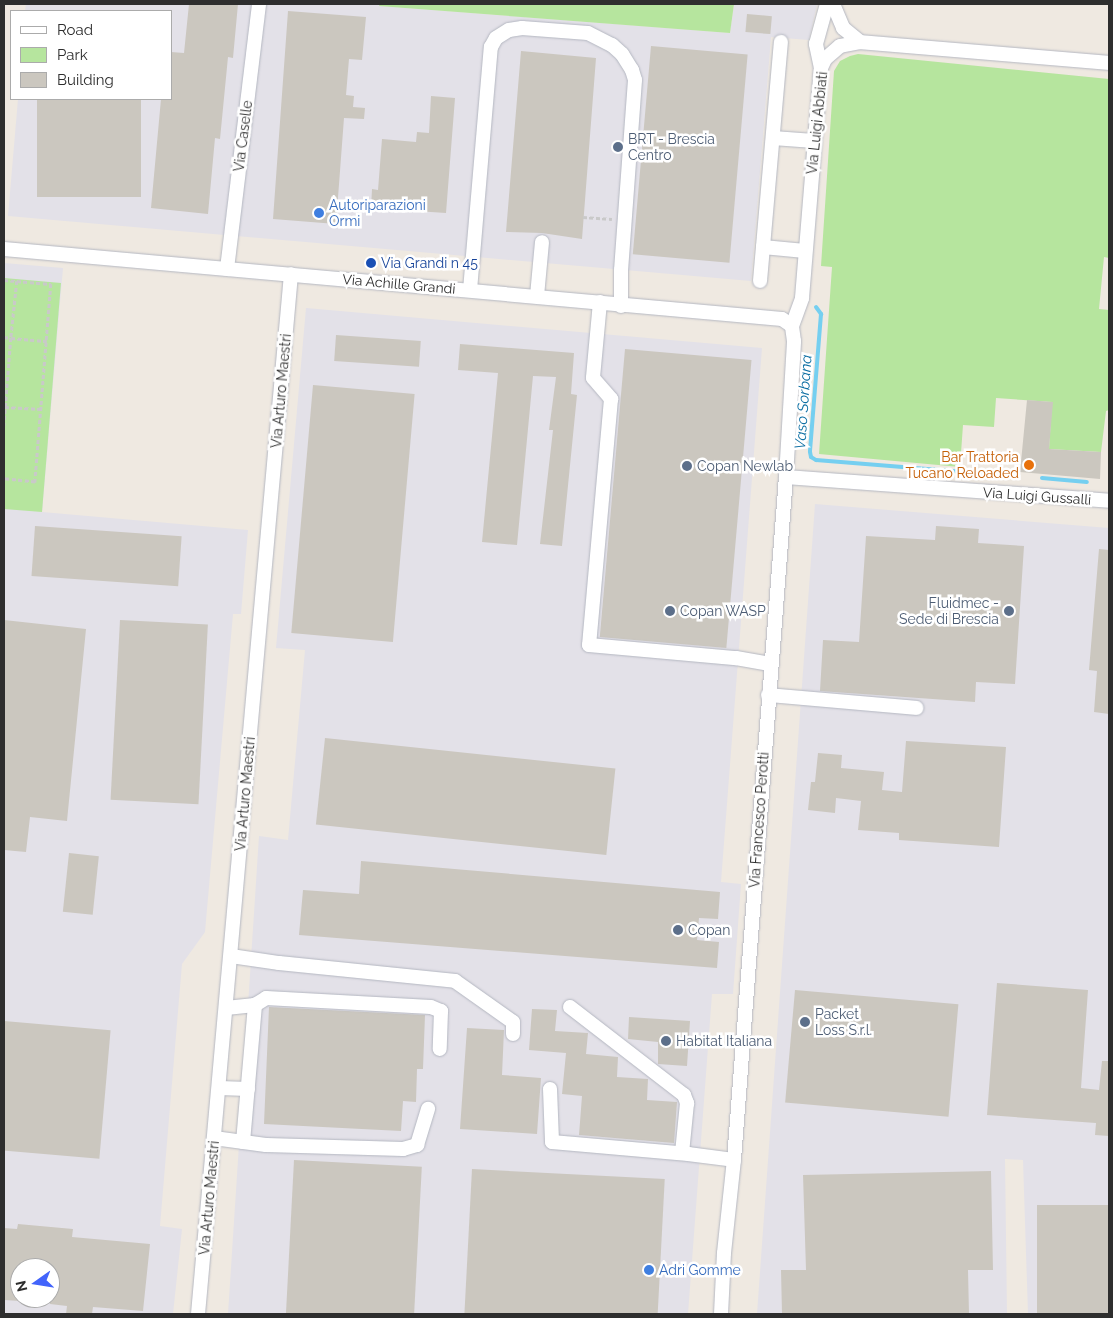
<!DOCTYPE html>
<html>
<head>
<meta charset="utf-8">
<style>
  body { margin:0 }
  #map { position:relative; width:1113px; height:1318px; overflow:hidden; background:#efe9e1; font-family:Raleway,sans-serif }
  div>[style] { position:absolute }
  .industrial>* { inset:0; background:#e3e1e8 }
  .green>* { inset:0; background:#b6e59e }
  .stream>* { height:4px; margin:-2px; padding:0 2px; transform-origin:2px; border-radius:2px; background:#75cff0 }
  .building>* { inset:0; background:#cbc7bf; transform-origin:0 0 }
  .path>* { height:2.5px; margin-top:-1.25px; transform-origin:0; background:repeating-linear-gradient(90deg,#c9c9c9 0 4px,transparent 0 6.5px) }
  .roads { filter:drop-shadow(0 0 1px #b4b7c1) drop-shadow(0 0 1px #b4b7c1) }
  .minor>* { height:14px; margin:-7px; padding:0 7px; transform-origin:7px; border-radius:7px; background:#fff }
  .dots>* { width:14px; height:14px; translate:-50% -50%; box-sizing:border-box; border:2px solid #fff; border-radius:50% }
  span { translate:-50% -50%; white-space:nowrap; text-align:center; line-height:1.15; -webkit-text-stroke:5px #fff; paint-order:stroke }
  .street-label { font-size:14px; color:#2e2e2e }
  .service-label { font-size:14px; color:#4e5e75 }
  .left { translate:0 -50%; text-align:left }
  .right { translate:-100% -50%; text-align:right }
  .shop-label { font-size:14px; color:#366cbe }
  .transit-label { font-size:14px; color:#164399 }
  .food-label { font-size:14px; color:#c56008 }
  .water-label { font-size:15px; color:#0d6fa3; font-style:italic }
  .frame { position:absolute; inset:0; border:5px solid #2e2e2e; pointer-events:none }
  .legend { position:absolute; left:10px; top:10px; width:162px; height:90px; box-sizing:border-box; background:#fff; border:1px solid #ababab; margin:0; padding:6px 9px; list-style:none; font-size:15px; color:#2e2e2e }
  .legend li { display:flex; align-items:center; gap:10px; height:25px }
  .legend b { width:25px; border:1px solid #ababab }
  .north { position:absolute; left:10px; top:1258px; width:50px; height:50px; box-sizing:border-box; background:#fff; border:1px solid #ababab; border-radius:50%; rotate:257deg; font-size:14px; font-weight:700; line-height:20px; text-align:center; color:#2e2e2e }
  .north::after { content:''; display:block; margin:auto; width:18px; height:22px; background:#4264fb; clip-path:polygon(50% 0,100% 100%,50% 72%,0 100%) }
</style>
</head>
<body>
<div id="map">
  <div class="industrial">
    <div style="clip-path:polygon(26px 4px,379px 4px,380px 6px,730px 33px,734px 4px,817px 4px,809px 40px,771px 37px,751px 281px,8px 216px,18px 99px,171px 99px,171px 11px,25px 11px)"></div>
    <div style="clip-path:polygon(evenodd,4px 263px,63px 268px,42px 512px,248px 530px,241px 614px,233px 614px,205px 932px,182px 964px,160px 1226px,182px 1229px,173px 1314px,4px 1314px,4px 263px,20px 1268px,50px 1268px,50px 1298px,20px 1298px,20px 1268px)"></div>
    <div style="clip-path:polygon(306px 308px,762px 348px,721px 882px,741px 884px,733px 994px,712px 994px,688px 1314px,228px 1314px,259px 836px,288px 840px,305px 650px,276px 648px)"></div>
    <div style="clip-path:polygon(815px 504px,1109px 528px,1109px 1314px,1028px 1314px,1023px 1160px,1005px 1159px,1007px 1314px,757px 1314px)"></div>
  </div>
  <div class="green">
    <div style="clip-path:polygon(380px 4px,734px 4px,730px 33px,379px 6px)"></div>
    <div style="clip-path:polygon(858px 54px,1109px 79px,1109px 258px,1104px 257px,1099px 309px,1109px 310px,1109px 410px,1106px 411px,1101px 452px,1049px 449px,1052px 402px,996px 398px,994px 427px,963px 425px,960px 467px,819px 454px,832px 267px,821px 266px,834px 71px,840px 61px,850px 56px)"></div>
    <div style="clip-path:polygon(4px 278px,61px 283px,42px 512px,4px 509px)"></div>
  </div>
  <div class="stream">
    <div style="left:816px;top:307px;width:9px;rotate:54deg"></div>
    <div style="left:821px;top:314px;width:138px;rotate:94.6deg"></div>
    <div style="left:810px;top:452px;width:5px;rotate:79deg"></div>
    <div style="left:811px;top:457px;width:6px;rotate:31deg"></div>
    <div style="left:816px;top:460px;width:189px;rotate:4.6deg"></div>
    <div style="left:1042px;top:478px;width:45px;rotate:5.1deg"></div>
  </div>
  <div class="building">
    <div style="clip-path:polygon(189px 4px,238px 4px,233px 58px,228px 57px,220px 139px,215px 138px,208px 214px,151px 208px,161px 99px,171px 99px,171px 52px,184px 53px)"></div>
    <div style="clip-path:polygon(288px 11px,366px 17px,362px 60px,349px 59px,346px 95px,354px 96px,353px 107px,365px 108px,364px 119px,344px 118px,336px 224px,273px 219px)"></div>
    <div style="left:747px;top:14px;width:25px;height:18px;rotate:5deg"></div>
    <div style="left:651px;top:46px;width:97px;height:209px;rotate:5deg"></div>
    <div style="clip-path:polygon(521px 51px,596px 58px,582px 239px,542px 233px,506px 232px)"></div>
    <div style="clip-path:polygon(431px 96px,455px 98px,446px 213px,371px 208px,372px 189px,378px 190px,382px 139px,416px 142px,417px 132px,429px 133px)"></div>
    <div style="left:37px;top:99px;width:104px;height:98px"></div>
    <div style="left:336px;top:335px;width:85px;height:26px;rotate:4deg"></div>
    <div style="clip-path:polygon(460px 344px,574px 353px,571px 394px,577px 395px,562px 546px,540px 544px,553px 430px,549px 430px,556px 377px,533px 376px,517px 545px,482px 542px,498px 373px,458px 370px)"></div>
    <div style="left:625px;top:349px;width:127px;height:289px;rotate:5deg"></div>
    <div style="left:313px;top:385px;width:102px;height:249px;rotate:5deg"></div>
    <div style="clip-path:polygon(1027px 400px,1053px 402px,1049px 449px,1101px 452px,1100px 479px,1020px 472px)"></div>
    <div style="left:35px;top:526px;width:147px;height:50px;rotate:4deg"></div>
    <div style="clip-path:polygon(936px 526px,979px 529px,978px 543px,1024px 546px,1015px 684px,976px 682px,975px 702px,820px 691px,823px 640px,859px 642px,866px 536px,935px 540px)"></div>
    <div style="clip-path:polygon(1099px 549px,1109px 550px,1109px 714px,1094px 712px,1097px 671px,1089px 670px)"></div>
    <div style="clip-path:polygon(4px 620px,86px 629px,67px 821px,30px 817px,26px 852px,4px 850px)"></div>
    <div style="left:120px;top:620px;width:88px;height:180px;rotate:3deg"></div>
    <div style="left:325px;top:738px;width:292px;height:87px;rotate:6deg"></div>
    <div style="clip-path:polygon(906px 741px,1006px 747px,999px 847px,899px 840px,899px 833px,858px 830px,861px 801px,836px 798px,835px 813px,808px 810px,811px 782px,815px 782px,818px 753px,842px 755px,841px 768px,884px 772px,882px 790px,902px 792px)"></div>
    <div style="left:69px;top:853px;width:30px;height:59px;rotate:6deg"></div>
    <div style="clip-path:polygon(361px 861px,720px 892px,718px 919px,699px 918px,697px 940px,719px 942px,717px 968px,299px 935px,303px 890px,359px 894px)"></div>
    <div style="clip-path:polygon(997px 983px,1088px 990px,1081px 1088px,1099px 1090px,1102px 1061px,1109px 1061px,1109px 1136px,1095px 1135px,1096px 1123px,987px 1115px)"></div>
    <div style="left:795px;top:990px;width:164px;height:113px;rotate:5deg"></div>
    <div style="clip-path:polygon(269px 1007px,425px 1015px,423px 1069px,417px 1069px,416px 1102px,403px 1101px,401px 1131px,264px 1124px)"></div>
    <div style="clip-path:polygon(532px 1009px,557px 1010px,555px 1031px,588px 1033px,586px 1054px,618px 1057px,617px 1077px,648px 1079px,647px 1100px,677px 1102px,674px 1143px,579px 1135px,582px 1096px,562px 1094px,566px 1053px,529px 1050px)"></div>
    <div style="clip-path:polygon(629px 1017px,690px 1021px,687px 1066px,658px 1064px,658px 1042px,628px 1039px)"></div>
    <div style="left:4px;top:1021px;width:107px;height:129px;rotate:5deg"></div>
    <div style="clip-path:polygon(467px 1028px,504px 1030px,502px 1075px,541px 1078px,537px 1134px,460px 1129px)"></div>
    <div style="left:294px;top:1160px;width:128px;height:154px;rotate:3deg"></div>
    <div style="left:472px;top:1169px;width:193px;height:145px;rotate:3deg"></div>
    <div style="clip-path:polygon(991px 1171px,993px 1270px,968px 1270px,969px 1314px,782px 1314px,781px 1270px,806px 1270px,803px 1175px)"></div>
    <div style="left:1109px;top:1205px;width:109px;height:72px;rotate:90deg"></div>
    <div style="clip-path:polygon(18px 1224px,73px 1229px,72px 1237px,150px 1244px,143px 1311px,93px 1307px,92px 1314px,66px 1314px,67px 1306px,50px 1304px,50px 1268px,20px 1268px,20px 1301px,4px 1300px,4px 1228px,17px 1229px)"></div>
  </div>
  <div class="path">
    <div style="left:583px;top:217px;width:29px;rotate:4deg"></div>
    <div style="left:4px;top:280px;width:47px;rotate:4.9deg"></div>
    <div style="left:51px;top:284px;width:199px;rotate:94.6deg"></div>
    <div style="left:35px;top:482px;width:31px;rotate:-174deg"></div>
    <div style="left:17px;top:281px;width:57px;rotate:96deg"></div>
    <div style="left:11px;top:338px;width:36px;rotate:5deg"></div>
    <div style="left:4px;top:337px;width:7px;rotate:8deg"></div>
    <div style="left:11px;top:338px;width:88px;rotate:94.5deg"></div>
    <div style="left:5px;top:407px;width:36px;rotate:3deg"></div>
  </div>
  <div class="roads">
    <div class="minor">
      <div style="left:833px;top:4px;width:26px;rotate:67deg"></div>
      <div style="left:843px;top:28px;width:22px;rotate:39deg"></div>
      <div style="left:821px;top:68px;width:25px;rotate:-102deg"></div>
      <div style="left:816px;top:44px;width:41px;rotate:-74.6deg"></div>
      <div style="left:773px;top:138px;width:41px;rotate:4.2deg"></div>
      <div style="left:763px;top:247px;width:42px;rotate:5.4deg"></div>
      <div style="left:4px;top:249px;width:781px;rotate:5.14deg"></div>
      <div style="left:782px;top:319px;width:12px;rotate:35deg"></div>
      <div style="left:227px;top:269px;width:267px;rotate:-83.1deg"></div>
      <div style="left:760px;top:281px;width:240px;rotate:-85deg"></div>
      <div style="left:470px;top:290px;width:244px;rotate:-85.1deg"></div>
      <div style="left:491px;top:47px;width:10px;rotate:-61deg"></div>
      <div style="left:496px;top:38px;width:15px;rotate:-32deg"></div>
      <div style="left:509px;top:30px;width:13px;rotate:-9deg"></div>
      <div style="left:522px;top:28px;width:66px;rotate:4.3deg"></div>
      <div style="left:588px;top:33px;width:27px;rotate:27deg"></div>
      <div style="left:612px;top:45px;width:13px;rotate:42deg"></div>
      <div style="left:622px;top:54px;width:19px;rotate:58deg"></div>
      <div style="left:632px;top:70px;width:10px;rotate:73deg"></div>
      <div style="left:635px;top:80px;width:191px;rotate:94.2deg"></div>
      <div style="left:621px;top:270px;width:36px;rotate:90deg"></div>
      <div style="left:537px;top:296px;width:54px;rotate:-84.7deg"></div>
      <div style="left:600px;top:302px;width:76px;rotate:95.3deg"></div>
      <div style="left:593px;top:378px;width:28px;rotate:49deg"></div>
      <div style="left:611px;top:399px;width:247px;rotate:95.1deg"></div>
      <div style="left:589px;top:645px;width:148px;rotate:5.1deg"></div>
      <div style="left:736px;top:658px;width:36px;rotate:10deg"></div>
      <div style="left:786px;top:477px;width:324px;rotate:4.2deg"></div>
      <div style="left:768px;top:695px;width:149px;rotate:5deg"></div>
      <div style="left:231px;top:956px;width:49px;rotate:8.3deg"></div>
      <div style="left:279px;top:963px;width:177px;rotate:5.8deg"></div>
      <div style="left:455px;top:981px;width:71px;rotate:35.3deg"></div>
      <div style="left:513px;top:1022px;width:12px;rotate:90deg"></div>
      <div style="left:570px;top:1007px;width:144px;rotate:37.7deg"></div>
      <div style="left:684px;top:1095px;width:9px;rotate:69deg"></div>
      <div style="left:687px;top:1103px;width:50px;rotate:95.7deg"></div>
      <div style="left:226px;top:1008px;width:29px;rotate:-6deg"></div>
      <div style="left:255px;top:1005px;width:13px;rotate:-32deg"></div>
      <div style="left:266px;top:998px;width:165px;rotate:3.1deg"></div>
      <div style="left:431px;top:1007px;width:11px;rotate:22deg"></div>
      <div style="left:441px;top:1011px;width:38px;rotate:92deg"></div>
      <div style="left:219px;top:1088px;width:29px;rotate:2deg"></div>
      <div style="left:550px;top:1089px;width:53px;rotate:87.8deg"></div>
      <div style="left:552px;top:1142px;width:137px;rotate:5deg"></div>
      <div style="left:688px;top:1154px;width:46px;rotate:7.4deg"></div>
      <div style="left:214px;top:1138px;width:52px;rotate:7.7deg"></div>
      <div style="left:266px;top:1145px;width:137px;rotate:1.7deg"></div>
      <div style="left:403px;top:1149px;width:15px;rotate:-16deg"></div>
      <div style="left:417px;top:1145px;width:38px;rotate:-73deg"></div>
      <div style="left:243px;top:1142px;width:138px;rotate:-85deg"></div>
      <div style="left:198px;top:1314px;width:1044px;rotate:-84.89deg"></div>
      <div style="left:721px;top:1314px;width:61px;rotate:-87.2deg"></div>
      <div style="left:724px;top:1253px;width:94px;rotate:-83.9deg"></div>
      <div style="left:734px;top:1160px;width:685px;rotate:-85.65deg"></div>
      <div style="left:786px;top:477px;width:136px;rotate:-86.6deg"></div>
      <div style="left:794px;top:341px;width:15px;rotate:-98deg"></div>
      <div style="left:792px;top:326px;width:30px;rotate:-70deg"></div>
      <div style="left:802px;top:298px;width:231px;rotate:-85.3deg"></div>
      <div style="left:821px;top:68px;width:10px;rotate:-66deg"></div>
      <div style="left:825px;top:59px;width:20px;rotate:-41deg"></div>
      <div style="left:840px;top:46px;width:20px;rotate:-11deg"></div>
      <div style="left:860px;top:42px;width:250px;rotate:4.8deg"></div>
    </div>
  </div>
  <div class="dots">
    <div style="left:618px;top:147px;background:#5c6f8a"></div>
    <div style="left:319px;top:213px;background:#3f7fe0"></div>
    <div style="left:371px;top:263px;background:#1a4fb4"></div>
    <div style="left:1029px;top:465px;background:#e8710a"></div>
    <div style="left:687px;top:466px;background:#5c6f8a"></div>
    <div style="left:670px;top:611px;background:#5c6f8a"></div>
    <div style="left:1009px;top:611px;background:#5c6f8a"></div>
    <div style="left:678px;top:930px;background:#5c6f8a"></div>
    <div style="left:805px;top:1022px;background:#5c6f8a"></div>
    <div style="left:666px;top:1041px;background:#5c6f8a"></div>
    <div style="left:649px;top:1270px;background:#3f7fe0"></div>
  </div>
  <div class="street-label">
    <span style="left:817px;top:123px;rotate:-84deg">Via Luigi Abbiati</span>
    <span style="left:243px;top:136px;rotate:-83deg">Via Caselle</span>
    <span style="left:399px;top:284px;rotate:5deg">Via Achille Grandi</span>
    <span style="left:281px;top:391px;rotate:-85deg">Via Arturo Maestri</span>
    <span style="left:1037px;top:496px;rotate:4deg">Via Luigi Gussalli</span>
    <span style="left:245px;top:794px;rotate:-85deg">Via Arturo Maestri</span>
    <span style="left:759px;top:820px;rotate:-86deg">Via Francesco Perotti</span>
    <span style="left:209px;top:1198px;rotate:-85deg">Via Arturo Maestri</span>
  </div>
  <div class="service-label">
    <span class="left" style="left:628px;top:147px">BRT - Brescia<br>Centro</span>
    <span class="left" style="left:697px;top:466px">Copan Newlab</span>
    <span class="right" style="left:999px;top:611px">Fluidmec -<br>Sede di Brescia</span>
    <span class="left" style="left:680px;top:611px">Copan WASP</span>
    <span class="left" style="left:688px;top:930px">Copan</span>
    <span class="left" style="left:815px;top:1022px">Packet<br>Loss S.r.l.</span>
    <span class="left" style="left:676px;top:1041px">Habitat Italiana</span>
  </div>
  <div class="shop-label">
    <span class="left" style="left:329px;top:213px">Autoriparazioni<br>Ormi</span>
    <span class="left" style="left:659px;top:1270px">Adri Gomme</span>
  </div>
  <div class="transit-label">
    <span class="left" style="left:381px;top:263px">Via Grandi n 45</span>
  </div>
  <div class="food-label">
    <span class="right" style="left:1019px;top:465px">Bar Trattoria<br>Tucano Reloaded</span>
  </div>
  <div class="water-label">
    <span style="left:804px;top:402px;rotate:-86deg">Vaso Sorbana</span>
  </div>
  <div class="frame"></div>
  <ul class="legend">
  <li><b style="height:6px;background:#fff"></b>Road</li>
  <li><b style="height:14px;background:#b6e59e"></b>Park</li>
  <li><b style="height:14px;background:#cbc7bf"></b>Building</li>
  </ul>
  <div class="north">N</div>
</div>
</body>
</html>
